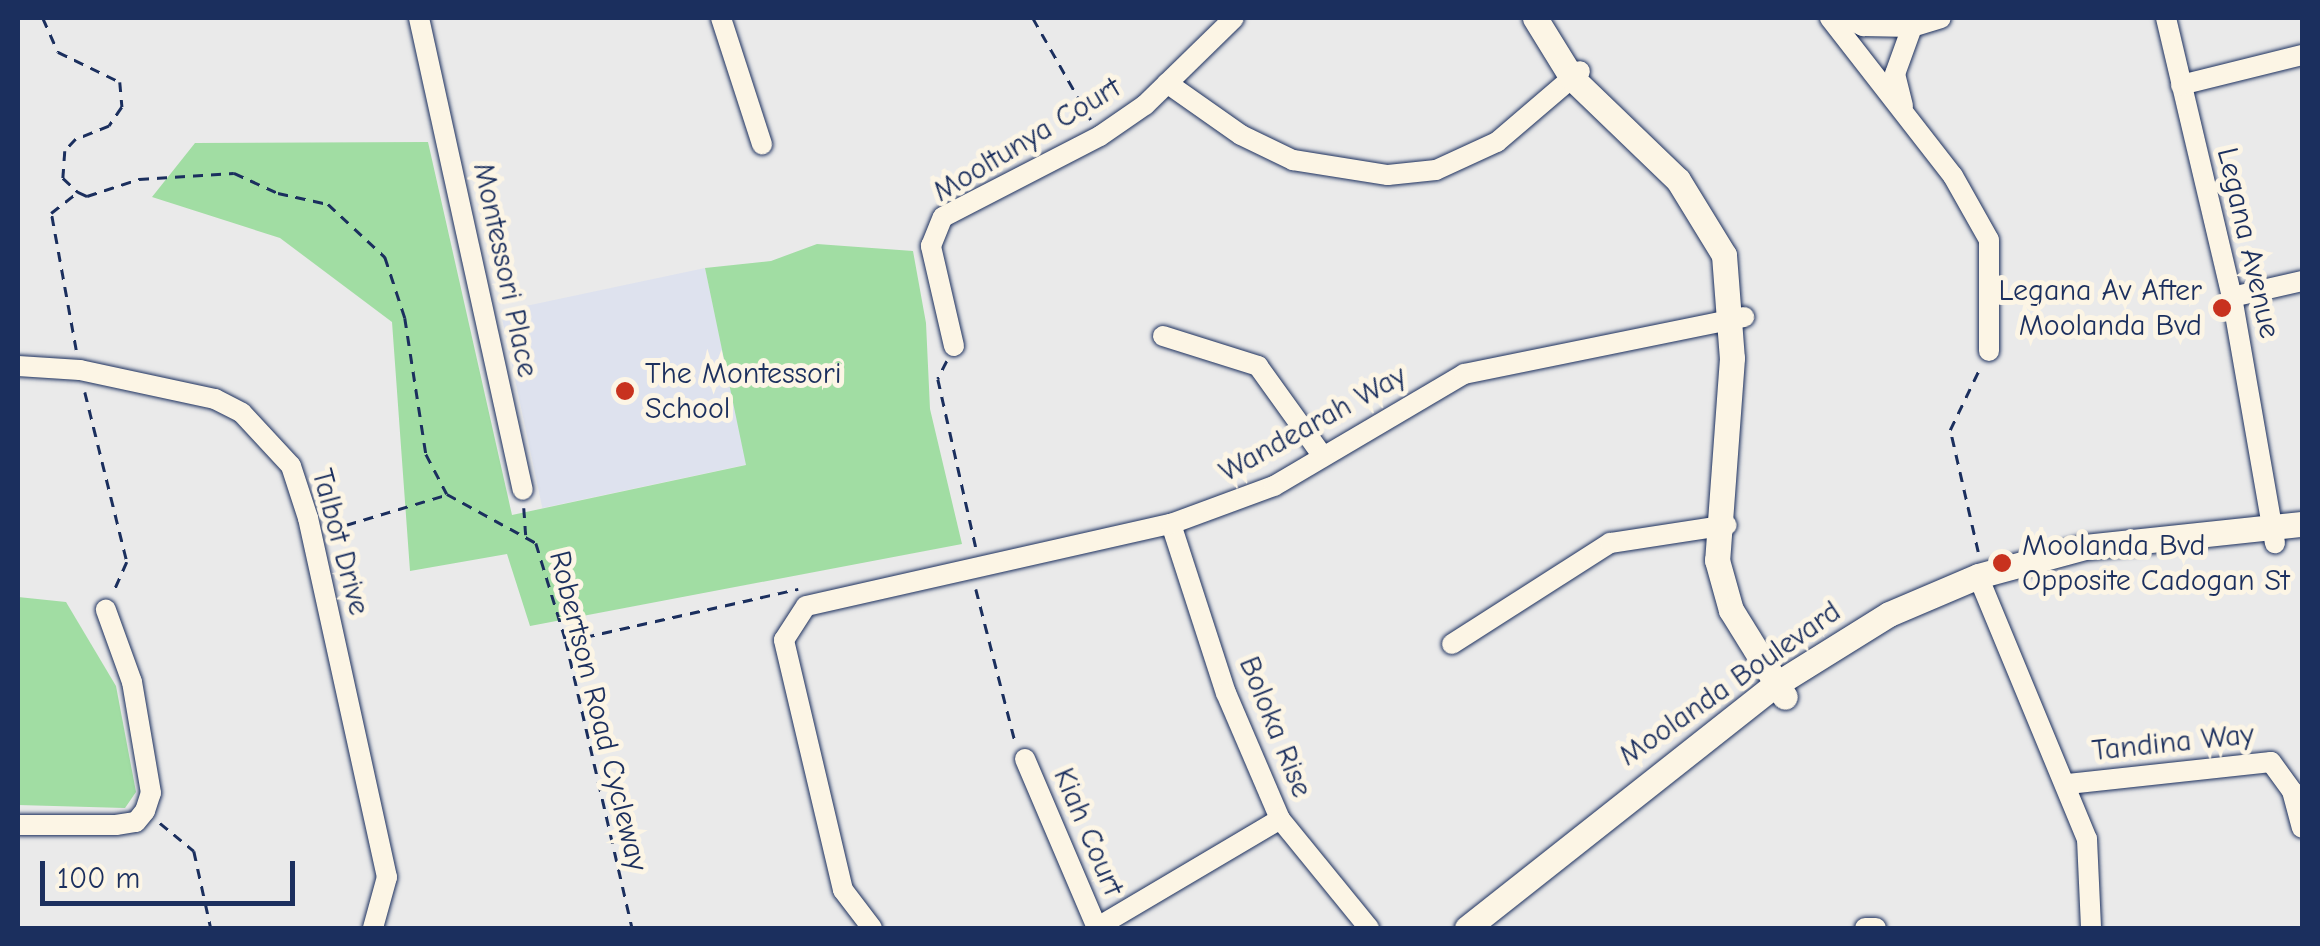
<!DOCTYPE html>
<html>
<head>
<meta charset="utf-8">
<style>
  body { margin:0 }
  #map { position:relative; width:2320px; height:946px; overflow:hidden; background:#eaeaea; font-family:"Comic Neue",sans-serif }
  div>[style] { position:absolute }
  .built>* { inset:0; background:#dee2ee; transform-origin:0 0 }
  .green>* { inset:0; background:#a1dda3 }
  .path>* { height:2.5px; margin-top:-1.25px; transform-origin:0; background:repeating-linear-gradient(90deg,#1b2f5e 0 10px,transparent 0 18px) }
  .roads { filter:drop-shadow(0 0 2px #1b2f5e) drop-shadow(0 0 2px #1b2f5e) }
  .minor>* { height:20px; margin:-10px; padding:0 10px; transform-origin:10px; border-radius:10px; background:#fcf5e5 }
  .tertiary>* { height:25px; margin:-12.5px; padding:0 12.5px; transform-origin:12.5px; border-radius:12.5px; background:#fcf5e5 }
  .dots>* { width:28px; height:28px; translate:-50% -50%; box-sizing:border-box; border:5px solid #fcf5e5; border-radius:50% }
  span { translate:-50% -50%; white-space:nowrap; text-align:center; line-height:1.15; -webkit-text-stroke:10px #fcf5e5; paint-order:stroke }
  .street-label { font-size:30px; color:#1b2f5e }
  .poi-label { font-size:30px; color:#1b2f5e }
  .right { translate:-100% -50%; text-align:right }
  .left { translate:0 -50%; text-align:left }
  .frame { position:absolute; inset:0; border:20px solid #1b2f5e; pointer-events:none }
  .scale { position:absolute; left:40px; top:861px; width:255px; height:45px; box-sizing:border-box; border:5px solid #1b2f5e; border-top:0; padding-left:12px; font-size:30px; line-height:35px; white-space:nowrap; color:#1b2f5e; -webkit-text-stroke:8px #fcf5e5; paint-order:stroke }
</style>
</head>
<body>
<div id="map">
  <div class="built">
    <div style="left:705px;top:268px;width:201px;height:209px;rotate:78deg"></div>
  </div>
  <div class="green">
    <div style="clip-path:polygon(428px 142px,512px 515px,746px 465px,705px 268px,771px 261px,817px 244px,913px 251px,926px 323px,930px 409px,962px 544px,530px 626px,507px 554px,410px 571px,392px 322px,280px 238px,152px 197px,195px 143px)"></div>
    <div style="clip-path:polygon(18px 597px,66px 602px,116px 686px,136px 792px,125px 808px,18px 805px)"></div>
  </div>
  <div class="path">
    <div style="left:43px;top:18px;width:37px;rotate:66deg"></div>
    <div style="left:58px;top:52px;width:69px;rotate:25.8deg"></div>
    <div style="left:120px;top:82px;width:25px;rotate:85deg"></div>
    <div style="left:122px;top:107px;width:23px;rotate:124deg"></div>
    <div style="left:109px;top:126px;width:35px;rotate:158deg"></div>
    <div style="left:76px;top:139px;width:16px;rotate:133deg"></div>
    <div style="left:65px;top:151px;width:27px;rotate:94deg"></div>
    <div style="left:63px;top:178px;width:21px;rotate:43deg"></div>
    <div style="left:78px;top:192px;width:10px;rotate:24deg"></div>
    <div style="left:87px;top:196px;width:55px;rotate:-18.1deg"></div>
    <div style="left:139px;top:179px;width:95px;rotate:-3.6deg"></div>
    <div style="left:234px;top:173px;width:48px;rotate:24.4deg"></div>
    <div style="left:278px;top:193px;width:51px;rotate:12.4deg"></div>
    <div style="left:328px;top:204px;width:78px;rotate:42.9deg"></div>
    <div style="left:385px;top:257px;width:64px;rotate:71.8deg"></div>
    <div style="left:405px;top:318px;width:138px;rotate:81.2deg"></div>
    <div style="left:426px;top:454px;width:45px;rotate:62.3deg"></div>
    <div style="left:447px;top:494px;width:102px;rotate:28.8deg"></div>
    <div style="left:536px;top:543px;width:102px;rotate:73deg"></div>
    <div style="left:566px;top:641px;width:294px;rotate:77deg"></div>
    <div style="left:1033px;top:18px;width:117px;rotate:60.4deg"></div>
    <div style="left:76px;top:350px;width:139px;rotate:-100.3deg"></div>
    <div style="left:51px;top:213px;width:33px;rotate:-38deg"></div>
    <div style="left:947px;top:361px;width:20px;rotate:117deg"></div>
    <div style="left:938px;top:379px;width:172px;rotate:77.3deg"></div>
    <div style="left:85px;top:392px;width:175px;rotate:76.1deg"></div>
    <div style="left:127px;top:562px;width:32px;rotate:114deg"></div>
    <div style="left:524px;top:508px;width:27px;rotate:86deg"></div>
    <div style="left:329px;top:530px;width:122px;rotate:-16.7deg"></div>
    <div style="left:1978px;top:552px;width:125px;rotate:-102.9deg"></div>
    <div style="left:1950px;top:430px;width:71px;rotate:-64.2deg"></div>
    <div style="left:976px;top:589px;width:161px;rotate:75.6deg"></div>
    <div style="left:567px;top:641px;width:237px;rotate:-12.7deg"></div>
    <div style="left:160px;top:823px;width:44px;rotate:39.5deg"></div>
    <div style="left:194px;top:851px;width:79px;rotate:77.6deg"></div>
  </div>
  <div class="roads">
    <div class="minor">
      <div style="left:419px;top:18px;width:483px;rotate:77.6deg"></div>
      <div style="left:721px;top:18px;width:133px;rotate:72deg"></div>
      <div style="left:1830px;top:18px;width:200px;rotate:52.1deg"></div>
      <div style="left:1953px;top:176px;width:73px;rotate:60.6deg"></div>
      <div style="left:1989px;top:240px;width:111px;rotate:90deg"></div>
      <div style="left:1847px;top:18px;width:18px;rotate:27deg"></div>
      <div style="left:1863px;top:26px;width:49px;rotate:1.2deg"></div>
      <div style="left:1912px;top:27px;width:30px;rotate:-17deg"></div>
      <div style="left:2166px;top:18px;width:287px;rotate:76.7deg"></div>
      <div style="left:2232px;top:297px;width:250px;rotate:80.1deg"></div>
      <div style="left:1167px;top:83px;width:90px;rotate:35.1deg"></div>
      <div style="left:1241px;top:135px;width:58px;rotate:25.7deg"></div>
      <div style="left:1293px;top:160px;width:96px;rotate:9deg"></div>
      <div style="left:1388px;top:175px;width:48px;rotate:-5.9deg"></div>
      <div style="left:1436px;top:170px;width:67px;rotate:-24.7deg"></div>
      <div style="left:1497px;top:142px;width:109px;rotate:-40.5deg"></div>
      <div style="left:2181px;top:85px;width:125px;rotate:-13.9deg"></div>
      <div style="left:1903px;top:106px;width:33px;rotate:-104deg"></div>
      <div style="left:1895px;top:74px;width:50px;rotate:-70.1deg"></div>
      <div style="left:2232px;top:297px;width:72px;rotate:-12.9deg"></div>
      <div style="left:1163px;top:336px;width:100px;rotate:17.5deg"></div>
      <div style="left:1258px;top:366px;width:110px;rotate:54.3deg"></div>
      <div style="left:954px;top:346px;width:103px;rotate:-103deg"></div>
      <div style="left:931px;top:246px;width:31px;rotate:-68deg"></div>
      <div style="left:943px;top:217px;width:177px;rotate:-27.3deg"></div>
      <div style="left:1100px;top:136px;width:55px;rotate:-34.6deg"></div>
      <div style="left:1145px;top:105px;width:124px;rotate:-44.3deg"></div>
      <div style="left:18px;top:366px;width:62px;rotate:3.7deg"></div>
      <div style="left:80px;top:370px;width:138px;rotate:12.1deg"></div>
      <div style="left:215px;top:399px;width:30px;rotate:27deg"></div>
      <div style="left:242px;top:413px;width:72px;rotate:47.2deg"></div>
      <div style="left:291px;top:466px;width:55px;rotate:71.9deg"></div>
      <div style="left:308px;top:518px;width:368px;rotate:77.6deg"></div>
      <div style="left:387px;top:877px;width:53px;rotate:105.4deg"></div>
      <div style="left:1171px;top:524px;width:178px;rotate:72deg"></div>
      <div style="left:1226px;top:693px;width:137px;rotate:66.8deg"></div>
      <div style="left:1280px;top:819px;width:141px;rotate:50.8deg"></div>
      <div style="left:1978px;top:576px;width:285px;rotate:67.5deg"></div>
      <div style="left:2087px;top:839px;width:89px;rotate:87.4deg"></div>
      <div style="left:1452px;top:644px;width:188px;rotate:-32.6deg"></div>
      <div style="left:1610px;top:543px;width:118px;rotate:-8.7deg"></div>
      <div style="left:1025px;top:759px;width:184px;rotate:66.9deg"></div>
      <div style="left:2068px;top:784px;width:204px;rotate:-6.2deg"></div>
      <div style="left:2271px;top:762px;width:36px;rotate:54deg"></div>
      <div style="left:2292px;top:791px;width:38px;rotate:75deg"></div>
      <div style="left:18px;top:825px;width:98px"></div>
      <div style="left:116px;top:825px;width:20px;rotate:-9deg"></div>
      <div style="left:136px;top:822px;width:14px;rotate:-51deg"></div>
      <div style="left:145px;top:811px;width:19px;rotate:-72deg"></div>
      <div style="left:151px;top:793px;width:113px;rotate:-99.7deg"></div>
      <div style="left:132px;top:682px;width:77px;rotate:-109.9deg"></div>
      <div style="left:872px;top:928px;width:48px;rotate:-127.3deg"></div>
      <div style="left:843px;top:890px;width:257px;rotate:-103.3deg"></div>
      <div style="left:784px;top:640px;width:40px;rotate:-57.1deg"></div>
      <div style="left:806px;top:606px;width:374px;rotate:-12.7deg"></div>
      <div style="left:1171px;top:524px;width:110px;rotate:-20.3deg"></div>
      <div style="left:1274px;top:486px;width:221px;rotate:-30.5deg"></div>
      <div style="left:1464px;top:374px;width:286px;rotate:-11.5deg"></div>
      <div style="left:1096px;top:928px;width:214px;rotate:-30.6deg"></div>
      <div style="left:1865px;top:928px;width:11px"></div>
    </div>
    <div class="tertiary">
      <div style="left:1535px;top:18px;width:70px;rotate:58.3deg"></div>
      <div style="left:1572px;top:78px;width:147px;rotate:43.9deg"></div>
      <div style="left:1678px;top:180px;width:88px;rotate:58.5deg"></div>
      <div style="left:1724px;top:255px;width:103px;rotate:85.6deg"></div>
      <div style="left:1732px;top:358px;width:203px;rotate:94.2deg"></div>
      <div style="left:1717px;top:560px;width:52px;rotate:74.4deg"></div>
      <div style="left:1731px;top:610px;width:102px;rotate:58.2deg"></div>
      <div style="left:1467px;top:928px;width:392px;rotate:-38.3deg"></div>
      <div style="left:1775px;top:685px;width:134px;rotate:-31.9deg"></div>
      <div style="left:1889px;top:614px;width:97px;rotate:-23.1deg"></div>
      <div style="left:1978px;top:576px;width:111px;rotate:-15.2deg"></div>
      <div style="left:2085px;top:547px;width:218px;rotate:-6.1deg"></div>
    </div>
  </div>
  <div class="dots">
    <div style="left:2222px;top:308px;background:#c8321e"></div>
    <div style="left:625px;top:391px;background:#c8321e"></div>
    <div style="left:2002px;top:563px;background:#c8321e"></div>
  </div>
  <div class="street-label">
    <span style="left:1027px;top:140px;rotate:-31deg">Mooltunya Court</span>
    <span style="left:2248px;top:243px;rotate:77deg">Legana Avenue</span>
    <span style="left:505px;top:270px;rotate:78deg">Montessori Place</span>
    <span style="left:1313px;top:424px;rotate:-29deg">Wandearah Way</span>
    <span style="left:340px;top:542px;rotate:75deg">Talbot Drive</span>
    <span style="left:1730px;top:684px;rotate:-35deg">Moolanda Boulevard</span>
    <span style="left:598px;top:711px;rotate:76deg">Robertson Road Cycleway</span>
    <span style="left:1275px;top:727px;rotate:68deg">Boloka Rise</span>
    <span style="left:2173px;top:743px;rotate:-6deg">Tandina Way</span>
    <span style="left:1088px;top:832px;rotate:67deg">Kiah Court</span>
  </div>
  <div class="poi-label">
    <span class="right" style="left:2202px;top:308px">Legana Av After<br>Moolanda Bvd</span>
    <span class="left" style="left:645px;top:391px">The Montessori<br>School</span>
    <span class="left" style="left:2022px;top:563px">Moolanda Bvd<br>Opposite Cadogan St</span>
  </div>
  <div class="frame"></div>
  <div class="scale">100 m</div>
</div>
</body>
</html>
